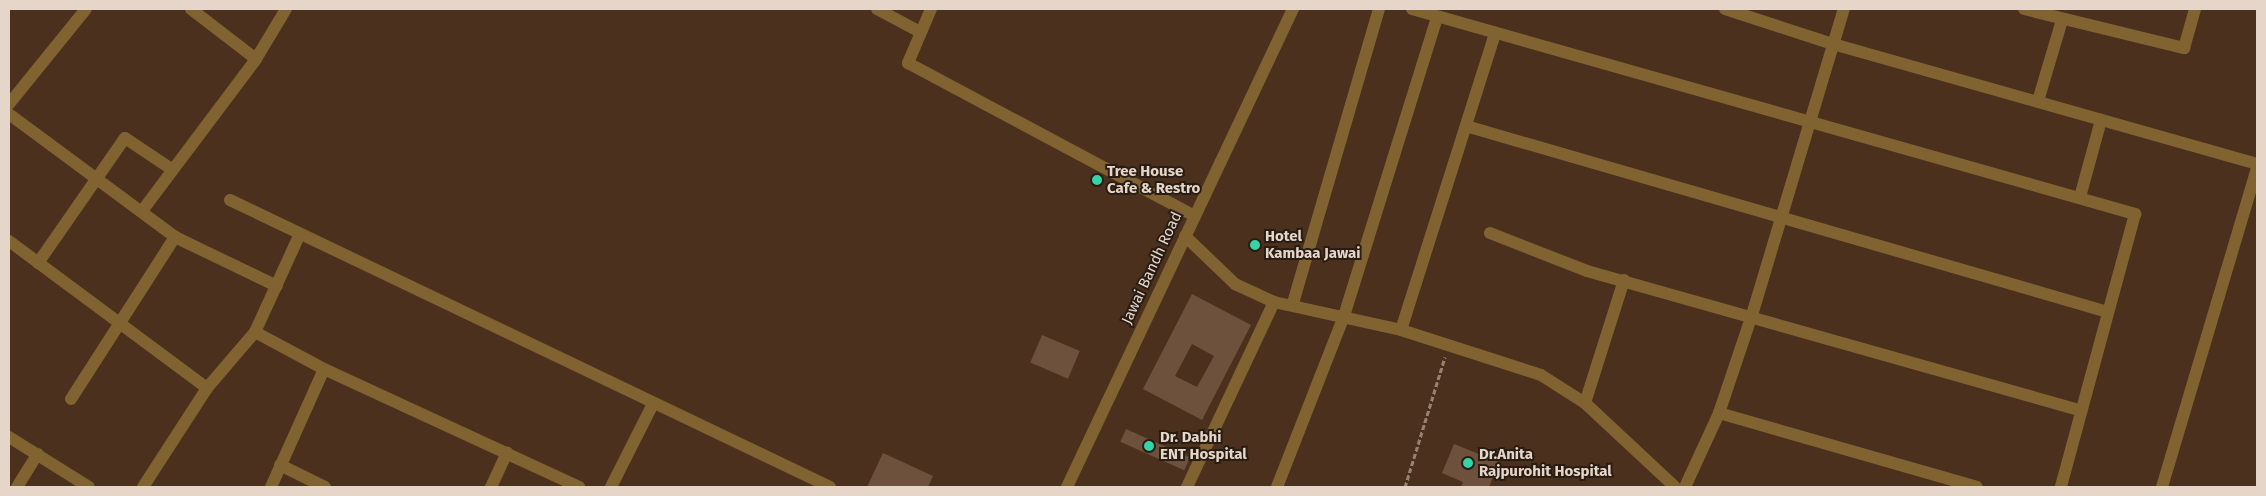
<!DOCTYPE html>
<html>
<head>
<meta charset="utf-8">
<style>
  body { margin:0 }
  #map { position:relative; width:2266px; height:496px; overflow:hidden; background:#4b311d; font-family:"Fira Sans",sans-serif }
  div>[style] { position:absolute }
  .building>* { inset:0; background:#6e513d; transform-origin:0 0 }
  .path>* { height:3px; margin-top:-1.5px; transform-origin:0; background:repeating-linear-gradient(90deg,#978272 0 5px,transparent 0 7.5px) }
  .minor>* { height:12px; margin:-6px; padding:0 6px; transform-origin:6px; border-radius:6px; background:#816331 }
  .tertiary>* { height:12px; margin:-6px; padding:0 6px; transform-origin:6px; border-radius:6px; background:#816331 }
  .dots>* { width:14px; height:14px; translate:-50% -50%; box-sizing:border-box; border:2px solid #281c13; border-radius:50% }
  span { translate:-50% -50%; white-space:nowrap; text-align:center; line-height:1.15; -webkit-text-stroke:4px #281c13; paint-order:stroke }
  .poi-label { font-size:15px; color:#e6d5c9; font-weight:700 }
  .left { translate:0 -50%; text-align:left }
  .street-label { font-size:15px; color:#e6d5c9 }
  .frame { position:absolute; inset:0; border:10px solid #e6d5c9; pointer-events:none }
</style>
</head>
<body>
<div id="map">
  <div class="building">
    <div style="clip-path:polygon(evenodd,1192px 294px,1251px 325px,1202px 420px,1143px 389px,1192px 294px,1192px 344px,1214px 356px,1197px 387px,1175px 376px,1192px 344px)"></div>
    <div style="left:1042px;top:335px;width:41px;height:30px;rotate:23deg"></div>
    <div style="left:1126px;top:429px;width:70px;height:14px;rotate:24deg"></div>
    <div style="clip-path:polygon(1454px 444px,1499px 462px,1489px 487px,1461px 487px,1463px 482px,1442px 473px)"></div>
    <div style="clip-path:polygon(883px 453px,933px 476px,928px 487px,867px 487px)"></div>
  </div>
  <div class="path">
    <div style="left:1405px;top:487px;width:136px;rotate:-72.9deg"></div>
  </div>
  <div class="minor">
    <div style="left:191px;top:9px;width:82px;rotate:37.6deg"></div>
    <div style="left:877px;top:9px;width:49px;rotate:28.1deg"></div>
    <div style="left:931px;top:9px;width:59px;rotate:113.1deg"></div>
    <div style="left:908px;top:63px;width:325px;rotate:28.1deg"></div>
    <div style="left:1412px;top:9px;width:752px;rotate:15.83deg"></div>
    <div style="left:2135px;top:214px;width:283px;rotate:105.2deg"></div>
    <div style="left:1725px;top:9px;width:114px;rotate:18deg"></div>
    <div style="left:1833px;top:44px;width:441px;rotate:15.8deg"></div>
    <div style="left:2024px;top:9px;width:165px;rotate:13.7deg"></div>
    <div style="left:2184px;top:48px;width:41px;rotate:-74.2deg"></div>
    <div style="left:2038px;top:101px;width:84px;rotate:-73.5deg"></div>
    <div style="left:9px;top:104px;width:122px;rotate:-51deg"></div>
    <div style="left:9px;top:114px;width:207px;rotate:36.5deg"></div>
    <div style="left:175px;top:237px;width:113px;rotate:25.7deg"></div>
    <div style="left:1466px;top:126px;width:668px;rotate:16.16deg"></div>
    <div style="left:2080px;top:197px;width:80px;rotate:-74.7deg"></div>
    <div style="left:230px;top:200px;width:665px;rotate:25.56deg"></div>
    <div style="left:142px;top:211px;width:190px;rotate:-53.1deg"></div>
    <div style="left:256px;top:59px;width:58px;rotate:-59deg"></div>
    <div style="left:1490px;top:233px;width:104px;rotate:21.4deg"></div>
    <div style="left:1587px;top:271px;width:511px;rotate:15.78deg"></div>
    <div style="left:1185px;top:236px;width:69px;rotate:43.8deg"></div>
    <div style="left:1235px;top:284px;width:43px;rotate:24.8deg"></div>
    <div style="left:1274px;top:302px;width:130px;rotate:12.4deg"></div>
    <div style="left:1401px;top:330px;width:147px;rotate:17.8deg"></div>
    <div style="left:1541px;top:375px;width:52px;rotate:32.5deg"></div>
    <div style="left:1585px;top:403px;width:123px;rotate:43deg"></div>
    <div style="left:9px;top:241px;width:247px;rotate:36.6deg"></div>
    <div style="left:38px;top:263px;width:152px;rotate:-55.2deg"></div>
    <div style="left:125px;top:138px;width:54px;rotate:33.7deg"></div>
    <div style="left:1293px;top:303px;width:306px;rotate:-73.7deg"></div>
    <div style="left:1401px;top:330px;width:312px;rotate:-72.4deg"></div>
    <div style="left:255px;top:332px;width:78px;rotate:28.2deg"></div>
    <div style="left:324px;top:369px;width:281px;rotate:24.8deg"></div>
    <div style="left:71px;top:399px;width:193px;rotate:-57.3deg"></div>
    <div style="left:1585px;top:403px;width:129px;rotate:-72.4deg"></div>
    <div style="left:1719px;top:413px;width:268px;rotate:16deg"></div>
    <div style="left:9px;top:437px;width:94px;rotate:32deg"></div>
    <div style="left:280px;top:465px;width:50px;rotate:26.1deg"></div>
    <div style="left:17px;top:487px;width:39px;rotate:-58deg"></div>
    <div style="left:143px;top:487px;width:118px;rotate:-57.1deg"></div>
    <div style="left:207px;top:388px;width:74px;rotate:-49.4deg"></div>
    <div style="left:255px;top:332px;width:106px;rotate:-65.4deg"></div>
    <div style="left:271px;top:487px;width:129px;rotate:-65.8deg"></div>
    <div style="left:491px;top:487px;width:38px;rotate:-65deg"></div>
    <div style="left:611px;top:487px;width:93px;rotate:-63.2deg"></div>
    <div style="left:1187px;top:487px;width:204px;rotate:-64.8deg"></div>
    <div style="left:1277px;top:487px;width:184px;rotate:-68.6deg"></div>
    <div style="left:1344px;top:316px;width:313px;rotate:-72.7deg"></div>
    <div style="left:1685px;top:487px;width:81px;rotate:-65.3deg"></div>
    <div style="left:1719px;top:413px;width:103px;rotate:-71.4deg"></div>
    <div style="left:1752px;top:315px;width:320px;rotate:-73.3deg"></div>
    <div style="left:2162px;top:487px;width:332px;rotate:-73.4deg"></div>
  </div>
  <div class="tertiary">
    <div style="left:1067px;top:487px;width:529px;rotate:-64.7deg"></div>
  </div>
  <div class="dots">
    <div style="left:1097px;top:180px;background:#33d4a8"></div>
    <div style="left:1255px;top:245px;background:#33d4a8"></div>
    <div style="left:1149px;top:446px;background:#33d4a8"></div>
    <div style="left:1468px;top:463px;background:#33d4a8"></div>
  </div>
  <div class="poi-label">
    <span class="left" style="left:1107px;top:180px">Tree House<br>Cafe &amp; Restro</span>
    <span class="left" style="left:1265px;top:245px">Hotel<br>Kambaa Jawai</span>
    <span class="left" style="left:1160px;top:446px">Dr. Dabhi<br>ENT Hospital</span>
    <span class="left" style="left:1479px;top:463px">Dr.Anita<br>Rajpurohit Hospital</span>
  </div>
  <div class="street-label">
    <span style="left:1152px;top:268px;rotate:-65deg">Jawai Bandh Road</span>
  </div>
  <div class="frame"></div>
</div>
</body>
</html>
